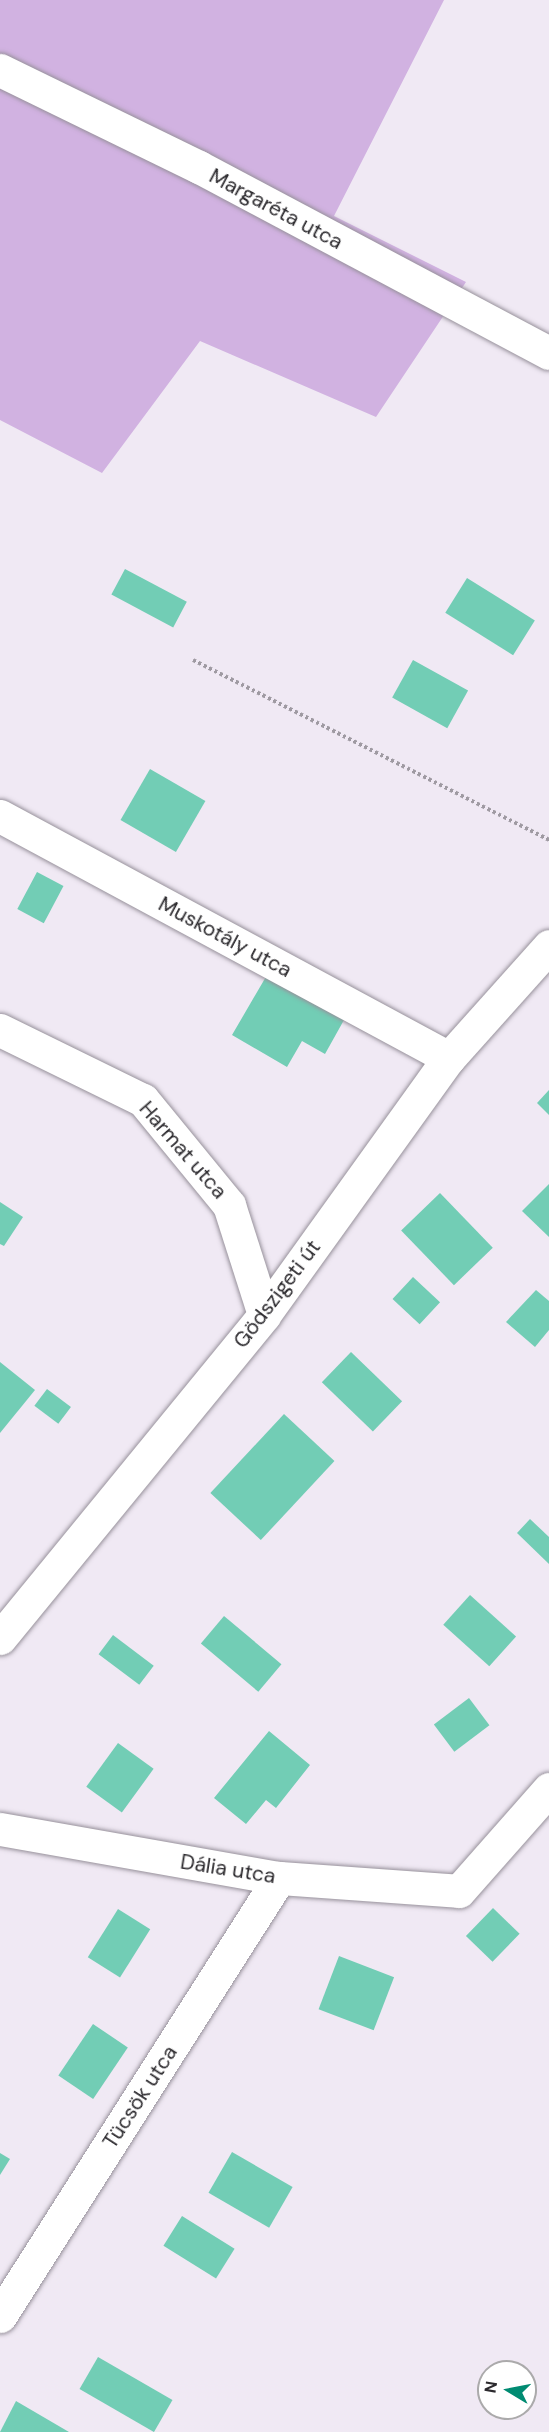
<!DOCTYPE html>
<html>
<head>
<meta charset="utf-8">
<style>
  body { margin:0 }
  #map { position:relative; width:549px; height:2432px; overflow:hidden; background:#f0e9f4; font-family:"DM Sans",sans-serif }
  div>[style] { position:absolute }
  .green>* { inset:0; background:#d1b2e1 }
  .building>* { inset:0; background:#72cdb5; transform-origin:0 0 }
  .path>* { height:4px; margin-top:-2px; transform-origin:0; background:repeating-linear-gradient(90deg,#9f9aa2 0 3px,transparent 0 6px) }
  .roads { filter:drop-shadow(0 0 2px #97919b) drop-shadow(0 0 2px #97919b) }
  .minor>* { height:33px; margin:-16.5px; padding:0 16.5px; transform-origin:16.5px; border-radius:16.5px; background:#fff }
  span { translate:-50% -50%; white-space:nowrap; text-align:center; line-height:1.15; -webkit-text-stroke:6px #fff; paint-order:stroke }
  .street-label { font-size:21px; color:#2c2a2e }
  .north { position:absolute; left:477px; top:2360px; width:60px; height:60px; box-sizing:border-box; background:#fff; border:2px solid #abaaab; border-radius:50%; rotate:280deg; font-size:16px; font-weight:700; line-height:24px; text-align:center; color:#2c2a2e }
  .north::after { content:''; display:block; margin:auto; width:21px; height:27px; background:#008b72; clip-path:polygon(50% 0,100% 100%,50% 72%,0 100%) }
</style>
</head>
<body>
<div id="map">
  <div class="green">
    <div style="clip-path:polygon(0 0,444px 0,334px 216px,466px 282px,376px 417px,200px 341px,102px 473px,0 420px)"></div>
  </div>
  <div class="building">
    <div style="left:125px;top:569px;width:70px;height:29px;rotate:28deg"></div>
    <div style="left:467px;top:578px;width:80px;height:41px;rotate:32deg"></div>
    <div style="left:413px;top:660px;width:63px;height:43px;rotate:29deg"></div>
    <div style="left:150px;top:769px;width:64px;height:59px;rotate:30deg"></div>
    <div style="left:37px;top:872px;width:30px;height:42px;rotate:28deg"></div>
    <div style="clip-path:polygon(267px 975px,344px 1020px,325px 1054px,302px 1041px,287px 1067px,232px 1035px)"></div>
    <div style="clip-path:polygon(549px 1090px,549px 1115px,537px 1103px)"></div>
    <div style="clip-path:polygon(549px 1184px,549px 1237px,522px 1211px)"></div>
    <div style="left:440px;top:1193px;width:76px;height:54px;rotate:46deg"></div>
    <div style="clip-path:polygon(0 1202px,23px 1217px,4px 1246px,0 1244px)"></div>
    <div style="left:413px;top:1277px;width:37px;height:30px;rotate:43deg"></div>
    <div style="clip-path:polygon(536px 1290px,549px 1301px,549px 1330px,535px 1347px,506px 1322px)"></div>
    <div style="left:351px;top:1352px;width:71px;height:42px;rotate:44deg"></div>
    <div style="clip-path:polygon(0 1362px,35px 1390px,0 1433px)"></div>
    <div style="left:47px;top:1389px;width:30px;height:21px;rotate:37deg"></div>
    <div style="left:284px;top:1414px;width:69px;height:108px;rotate:43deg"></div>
    <div style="clip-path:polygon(530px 1519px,549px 1537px,549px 1564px,517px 1533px)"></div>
    <div style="left:470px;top:1595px;width:62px;height:40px;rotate:42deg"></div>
    <div style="left:224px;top:1616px;width:75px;height:36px;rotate:40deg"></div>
    <div style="left:113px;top:1635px;width:51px;height:24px;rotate:37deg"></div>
    <div style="left:469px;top:1698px;width:34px;height:44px;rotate:53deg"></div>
    <div style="clip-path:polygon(269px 1731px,310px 1765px,276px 1808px,266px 1800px,246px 1824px,214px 1798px)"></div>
    <div style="left:118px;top:1743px;width:44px;height:54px;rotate:36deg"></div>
    <div style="left:493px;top:1908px;width:37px;height:39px;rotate:44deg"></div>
    <div style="left:118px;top:1909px;width:38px;height:57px;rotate:32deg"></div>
    <div style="left:339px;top:1956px;width:59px;height:57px;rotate:21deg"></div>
    <div style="left:93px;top:2024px;width:42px;height:62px;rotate:34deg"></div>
    <div style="left:232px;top:2152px;width:70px;height:47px;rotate:30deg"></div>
    <div style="clip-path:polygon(0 2153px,10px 2159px,0 2175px)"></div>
    <div style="left:182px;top:2216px;width:62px;height:35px;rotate:32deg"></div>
    <div style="left:98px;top:2357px;width:86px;height:37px;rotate:30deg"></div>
    <div style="clip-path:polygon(16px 2401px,69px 2432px,0 2432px)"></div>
  </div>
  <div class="path">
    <div style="left:193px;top:660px;width:399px;rotate:26.8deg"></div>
  </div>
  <div class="roads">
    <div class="minor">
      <div style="left:0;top:70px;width:221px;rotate:26deg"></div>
      <div style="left:199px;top:167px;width:396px;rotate:28deg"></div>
      <div style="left:0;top:816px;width:510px;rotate:28.32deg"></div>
      <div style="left:0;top:1030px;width:159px;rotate:26.1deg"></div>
      <div style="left:143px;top:1100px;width:136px;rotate:50.7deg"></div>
      <div style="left:229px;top:1205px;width:115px;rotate:72.3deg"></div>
      <div style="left:0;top:1638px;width:417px;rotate:-50.7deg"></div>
      <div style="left:264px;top:1315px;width:317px;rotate:-54.3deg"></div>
      <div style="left:449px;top:1058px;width:150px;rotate:-48.2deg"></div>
      <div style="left:0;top:1829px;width:283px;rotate:10deg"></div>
      <div style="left:279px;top:1878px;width:180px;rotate:4.1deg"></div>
      <div style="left:459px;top:1891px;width:136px;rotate:-48.6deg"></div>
      <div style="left:0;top:2316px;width:519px;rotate:-57.5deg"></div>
    </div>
  </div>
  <div class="street-label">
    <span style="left:276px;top:209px;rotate:28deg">Margaréta utca</span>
    <span style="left:225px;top:937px;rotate:28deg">Muskotály utca</span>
    <span style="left:183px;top:1150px;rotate:49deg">Harmat utca</span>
    <span style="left:277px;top:1294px;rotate:-53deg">Gödszigeti út</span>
    <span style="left:228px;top:1869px;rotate:9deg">Dália utca</span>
    <span style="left:140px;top:2097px;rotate:-57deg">Tücsök utca</span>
  </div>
  <div class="north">N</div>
</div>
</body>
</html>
